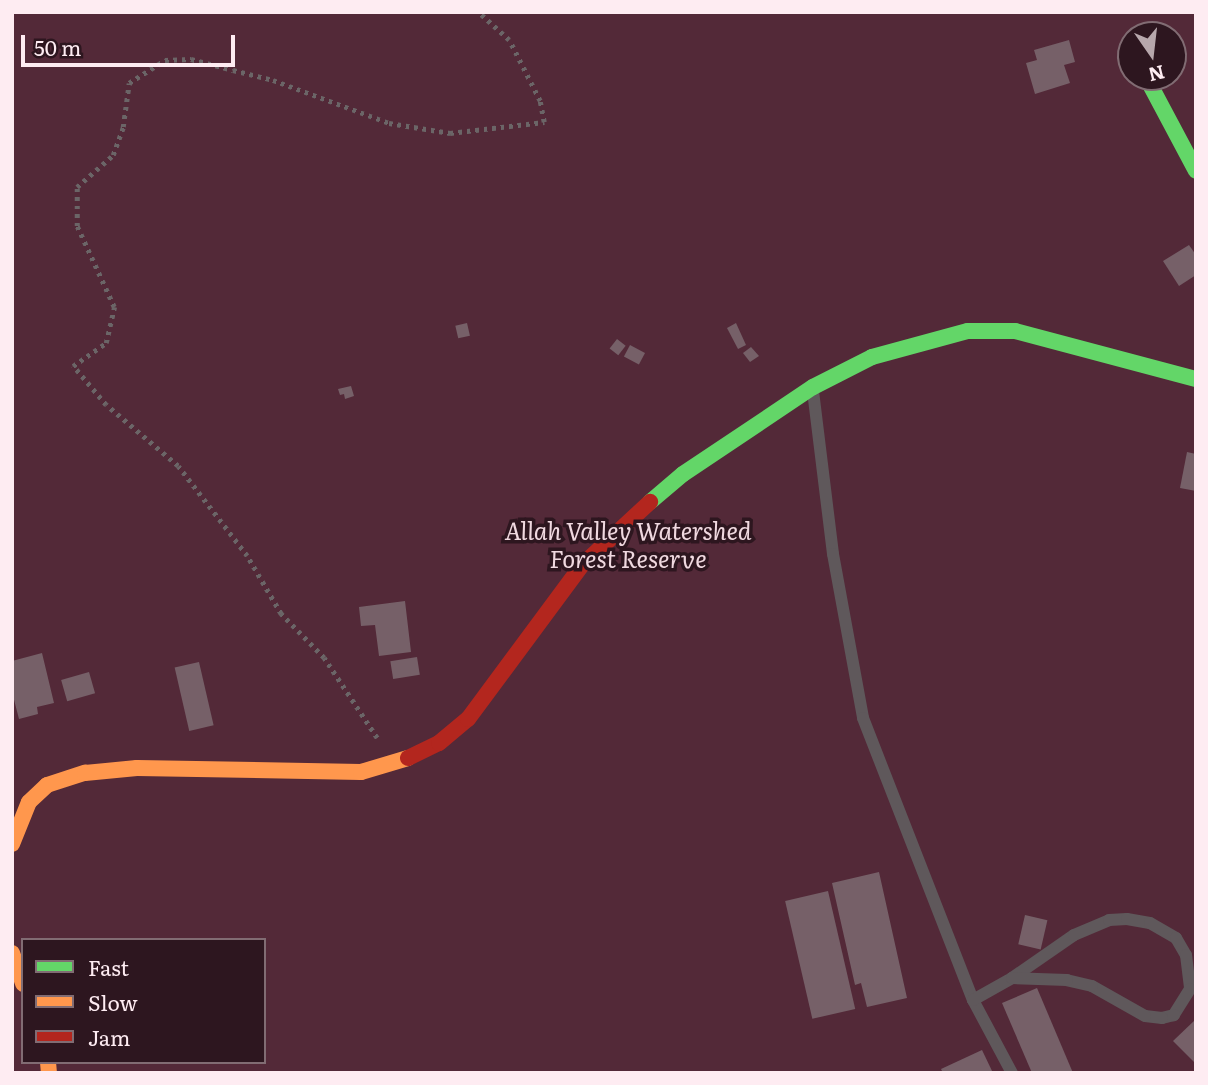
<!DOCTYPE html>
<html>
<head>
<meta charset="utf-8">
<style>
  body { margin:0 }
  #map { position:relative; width:1208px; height:1085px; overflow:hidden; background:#32262a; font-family:Literata,serif }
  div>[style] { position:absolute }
  .green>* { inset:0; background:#532938 }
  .building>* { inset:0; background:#766068; transform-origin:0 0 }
  .path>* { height:4.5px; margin-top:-2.25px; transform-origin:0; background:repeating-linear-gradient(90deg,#6b6567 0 3.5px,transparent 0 8.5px) }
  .lane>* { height:12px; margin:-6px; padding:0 6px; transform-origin:6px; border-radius:6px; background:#5f585b }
  .fast>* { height:16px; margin:-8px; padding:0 8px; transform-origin:8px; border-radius:8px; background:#63d668 }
  .slow>* { height:16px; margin:-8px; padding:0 8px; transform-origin:8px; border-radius:8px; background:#ff974d }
  .jam>* { height:16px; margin:-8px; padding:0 8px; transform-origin:8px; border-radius:8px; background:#b3261e }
  span { translate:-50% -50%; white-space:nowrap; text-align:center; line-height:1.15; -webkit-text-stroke:7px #2d161f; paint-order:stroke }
  .park-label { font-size:24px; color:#f0d9e0; font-style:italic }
  .frame { position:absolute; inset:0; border:14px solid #feecf2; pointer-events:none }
  .legend { position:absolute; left:21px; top:938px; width:245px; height:126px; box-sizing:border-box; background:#2d161f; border:2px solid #816c73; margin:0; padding:9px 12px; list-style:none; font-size:21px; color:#feecf2 }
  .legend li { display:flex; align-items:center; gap:14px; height:35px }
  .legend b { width:35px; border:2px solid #816c73 }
  .north { position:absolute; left:1117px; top:21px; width:70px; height:70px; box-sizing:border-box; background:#2d161f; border:2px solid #816c73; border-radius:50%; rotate:166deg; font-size:19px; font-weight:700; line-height:28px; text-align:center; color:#feecf2 }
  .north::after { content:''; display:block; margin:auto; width:24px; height:32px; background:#b7a7ac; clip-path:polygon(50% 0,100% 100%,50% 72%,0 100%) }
  .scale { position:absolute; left:21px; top:35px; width:214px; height:32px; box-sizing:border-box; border:4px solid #feecf2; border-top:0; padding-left:9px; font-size:21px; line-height:24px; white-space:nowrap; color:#feecf2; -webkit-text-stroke:5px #2d161f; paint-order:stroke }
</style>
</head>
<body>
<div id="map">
  <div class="green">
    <div style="clip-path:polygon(evenodd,12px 12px,1196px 12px,1196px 1073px,12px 1073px,12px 12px,1131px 35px,1173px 35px,1173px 77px,1131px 77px,1131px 35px,12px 12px,23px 940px,264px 940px,264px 1062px,23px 1062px,23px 940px)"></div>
  </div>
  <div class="building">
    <div style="clip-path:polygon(1069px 40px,1075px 62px,1064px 65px,1070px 83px,1035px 94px,1026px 63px,1037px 60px,1034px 50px)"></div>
    <div style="clip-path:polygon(1189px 245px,1196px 255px,1196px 275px,1179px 286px,1163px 261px)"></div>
    <div style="left:467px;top:323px;width:13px;height:12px;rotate:77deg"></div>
    <div style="clip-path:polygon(736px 323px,746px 345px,738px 349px,727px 328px)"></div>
    <div style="left:617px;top:339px;width:11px;height:12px;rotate:38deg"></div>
    <div style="left:630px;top:345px;width:17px;height:13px;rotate:28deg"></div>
    <div style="clip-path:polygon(751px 347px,759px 356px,750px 362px,743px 353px)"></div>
    <div style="clip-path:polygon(351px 386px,354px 396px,345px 399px,344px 394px,340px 395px,338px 389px)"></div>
    <div style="clip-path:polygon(1187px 452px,1196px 454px,1196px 491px,1180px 488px)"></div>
    <div style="clip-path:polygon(405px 601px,411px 652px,379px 656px,375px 625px,361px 626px,359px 607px)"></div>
    <div style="clip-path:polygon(42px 653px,54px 703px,37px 707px,38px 714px,19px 719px,12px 692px,12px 661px)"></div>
    <div style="left:417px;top:657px;width:18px;height:27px;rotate:81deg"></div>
    <div style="left:199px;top:662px;width:65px;height:25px;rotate:77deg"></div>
    <div style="left:89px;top:672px;width:22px;height:29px;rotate:74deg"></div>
    <div style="clip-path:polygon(879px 872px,907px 998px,867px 1007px,861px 983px,855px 985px,832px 883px)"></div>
    <div style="left:828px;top:891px;width:121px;height:44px;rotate:77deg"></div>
    <div style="left:1025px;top:915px;width:23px;height:30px;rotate:13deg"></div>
    <div style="clip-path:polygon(1037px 988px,1073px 1073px,1032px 1073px,1002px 1003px)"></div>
    <div style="clip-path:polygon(1196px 1019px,1196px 1064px,1173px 1041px)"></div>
    <div style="clip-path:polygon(982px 1050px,993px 1073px,943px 1073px,941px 1069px)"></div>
  </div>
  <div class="path">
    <div style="left:377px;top:738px;width:96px;rotate:-123.5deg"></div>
    <div style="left:324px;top:658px;width:62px;rotate:-134.3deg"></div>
    <div style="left:281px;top:614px;width:67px;rotate:-120.4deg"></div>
    <div style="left:247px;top:556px;width:113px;rotate:-127.5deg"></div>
    <div style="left:178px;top:466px;width:94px;rotate:-139.7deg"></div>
    <div style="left:106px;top:405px;width:51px;rotate:-130.2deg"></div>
    <div style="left:73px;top:366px;width:40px;rotate:-34.9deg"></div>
    <div style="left:106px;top:343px;width:37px;rotate:-77deg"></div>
    <div style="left:114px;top:307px;width:89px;rotate:-114.6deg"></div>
    <div style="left:77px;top:226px;width:39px;rotate:-90deg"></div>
    <div style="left:77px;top:187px;width:48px;rotate:-41.6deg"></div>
    <div style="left:113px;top:155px;width:30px;rotate:-70deg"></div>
    <div style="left:123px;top:127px;width:44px;rotate:-82.2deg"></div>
    <div style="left:129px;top:83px;width:43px;rotate:-32.6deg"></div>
    <div style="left:165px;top:60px;width:26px;rotate:-2deg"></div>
    <div style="left:191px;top:59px;width:43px;rotate:14.7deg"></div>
    <div style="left:233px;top:70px;width:41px;rotate:14deg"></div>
    <div style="left:273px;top:80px;width:124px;rotate:20.3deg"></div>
    <div style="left:389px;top:123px;width:62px;rotate:9.3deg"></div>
    <div style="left:450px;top:133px;width:95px;rotate:-6.7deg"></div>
    <div style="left:544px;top:122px;width:21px;rotate:-101deg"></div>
    <div style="left:540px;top:101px;width:68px;rotate:-116.9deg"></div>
    <div style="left:509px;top:40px;width:42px;rotate:-137.9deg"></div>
  </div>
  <div class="lane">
    <div style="left:813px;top:391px;width:164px;rotate:83deg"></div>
    <div style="left:833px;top:554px;width:167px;rotate:79.6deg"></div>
    <div style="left:863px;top:718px;width:303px;rotate:68.7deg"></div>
    <div style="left:973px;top:1000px;width:83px;rotate:61.9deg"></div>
    <div style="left:973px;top:1000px;width:45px;rotate:-29.4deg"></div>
    <div style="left:1012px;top:978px;width:75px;rotate:-34.7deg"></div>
    <div style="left:1074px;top:935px;width:38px;rotate:-23deg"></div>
    <div style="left:1109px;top:920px;width:18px;rotate:-3deg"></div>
    <div style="left:1127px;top:919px;width:23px;rotate:10deg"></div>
    <div style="left:1150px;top:923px;width:30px;rotate:30deg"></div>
    <div style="left:1176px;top:938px;width:20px;rotate:60deg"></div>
    <div style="left:1186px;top:955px;width:34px;rotate:83deg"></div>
    <div style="left:1190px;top:989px;width:31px;rotate:122deg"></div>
    <div style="left:1174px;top:1015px;width:12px;rotate:166deg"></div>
    <div style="left:1162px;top:1018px;width:17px;rotate:-173deg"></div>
    <div style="left:1145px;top:1016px;width:61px;rotate:-150.5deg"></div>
    <div style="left:1092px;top:986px;width:26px;rotate:-167deg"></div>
    <div style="left:1067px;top:980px;width:55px;rotate:-177.9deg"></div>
  </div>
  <div class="fast">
    <div style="left:1146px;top:77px;width:106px;rotate:62deg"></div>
    <div style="left:650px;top:502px;width:43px;rotate:-40.3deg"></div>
    <div style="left:683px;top:474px;width:156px;rotate:-33.8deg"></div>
    <div style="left:813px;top:387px;width:66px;rotate:-27deg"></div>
    <div style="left:872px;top:357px;width:99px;rotate:-15.2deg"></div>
    <div style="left:968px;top:331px;width:47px"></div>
    <div style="left:1015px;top:331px;width:187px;rotate:14.9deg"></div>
  </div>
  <div class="slow">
    <div style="left:12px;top:844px;width:45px;rotate:-68deg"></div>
    <div style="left:29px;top:802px;width:25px;rotate:-43deg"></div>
    <div style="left:47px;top:785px;width:40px;rotate:-18deg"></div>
    <div style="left:85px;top:773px;width:52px;rotate:-5.5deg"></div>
    <div style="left:137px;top:768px;width:224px;rotate:1deg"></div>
    <div style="left:361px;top:772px;width:49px;rotate:-16.6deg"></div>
    <div style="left:12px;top:953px;width:33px;rotate:70deg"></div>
    <div style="left:48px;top:1062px;width:11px;rotate:85deg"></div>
  </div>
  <div class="jam">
    <div style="left:408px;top:758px;width:34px;rotate:-26deg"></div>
    <div style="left:439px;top:743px;width:38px;rotate:-40deg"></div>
    <div style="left:468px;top:719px;width:192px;rotate:-53.5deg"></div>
    <div style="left:582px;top:565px;width:93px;rotate:-42.8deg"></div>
  </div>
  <div class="park-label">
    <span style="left:628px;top:544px">Allah Valley Watershed<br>Forest Reserve</span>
  </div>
  <div class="frame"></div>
  <ul class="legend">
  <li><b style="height:9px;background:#63d668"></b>Fast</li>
  <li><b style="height:9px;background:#ff974d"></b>Slow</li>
  <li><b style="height:9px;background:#b3261e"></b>Jam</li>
  </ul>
  <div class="north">N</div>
  <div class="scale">50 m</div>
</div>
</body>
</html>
